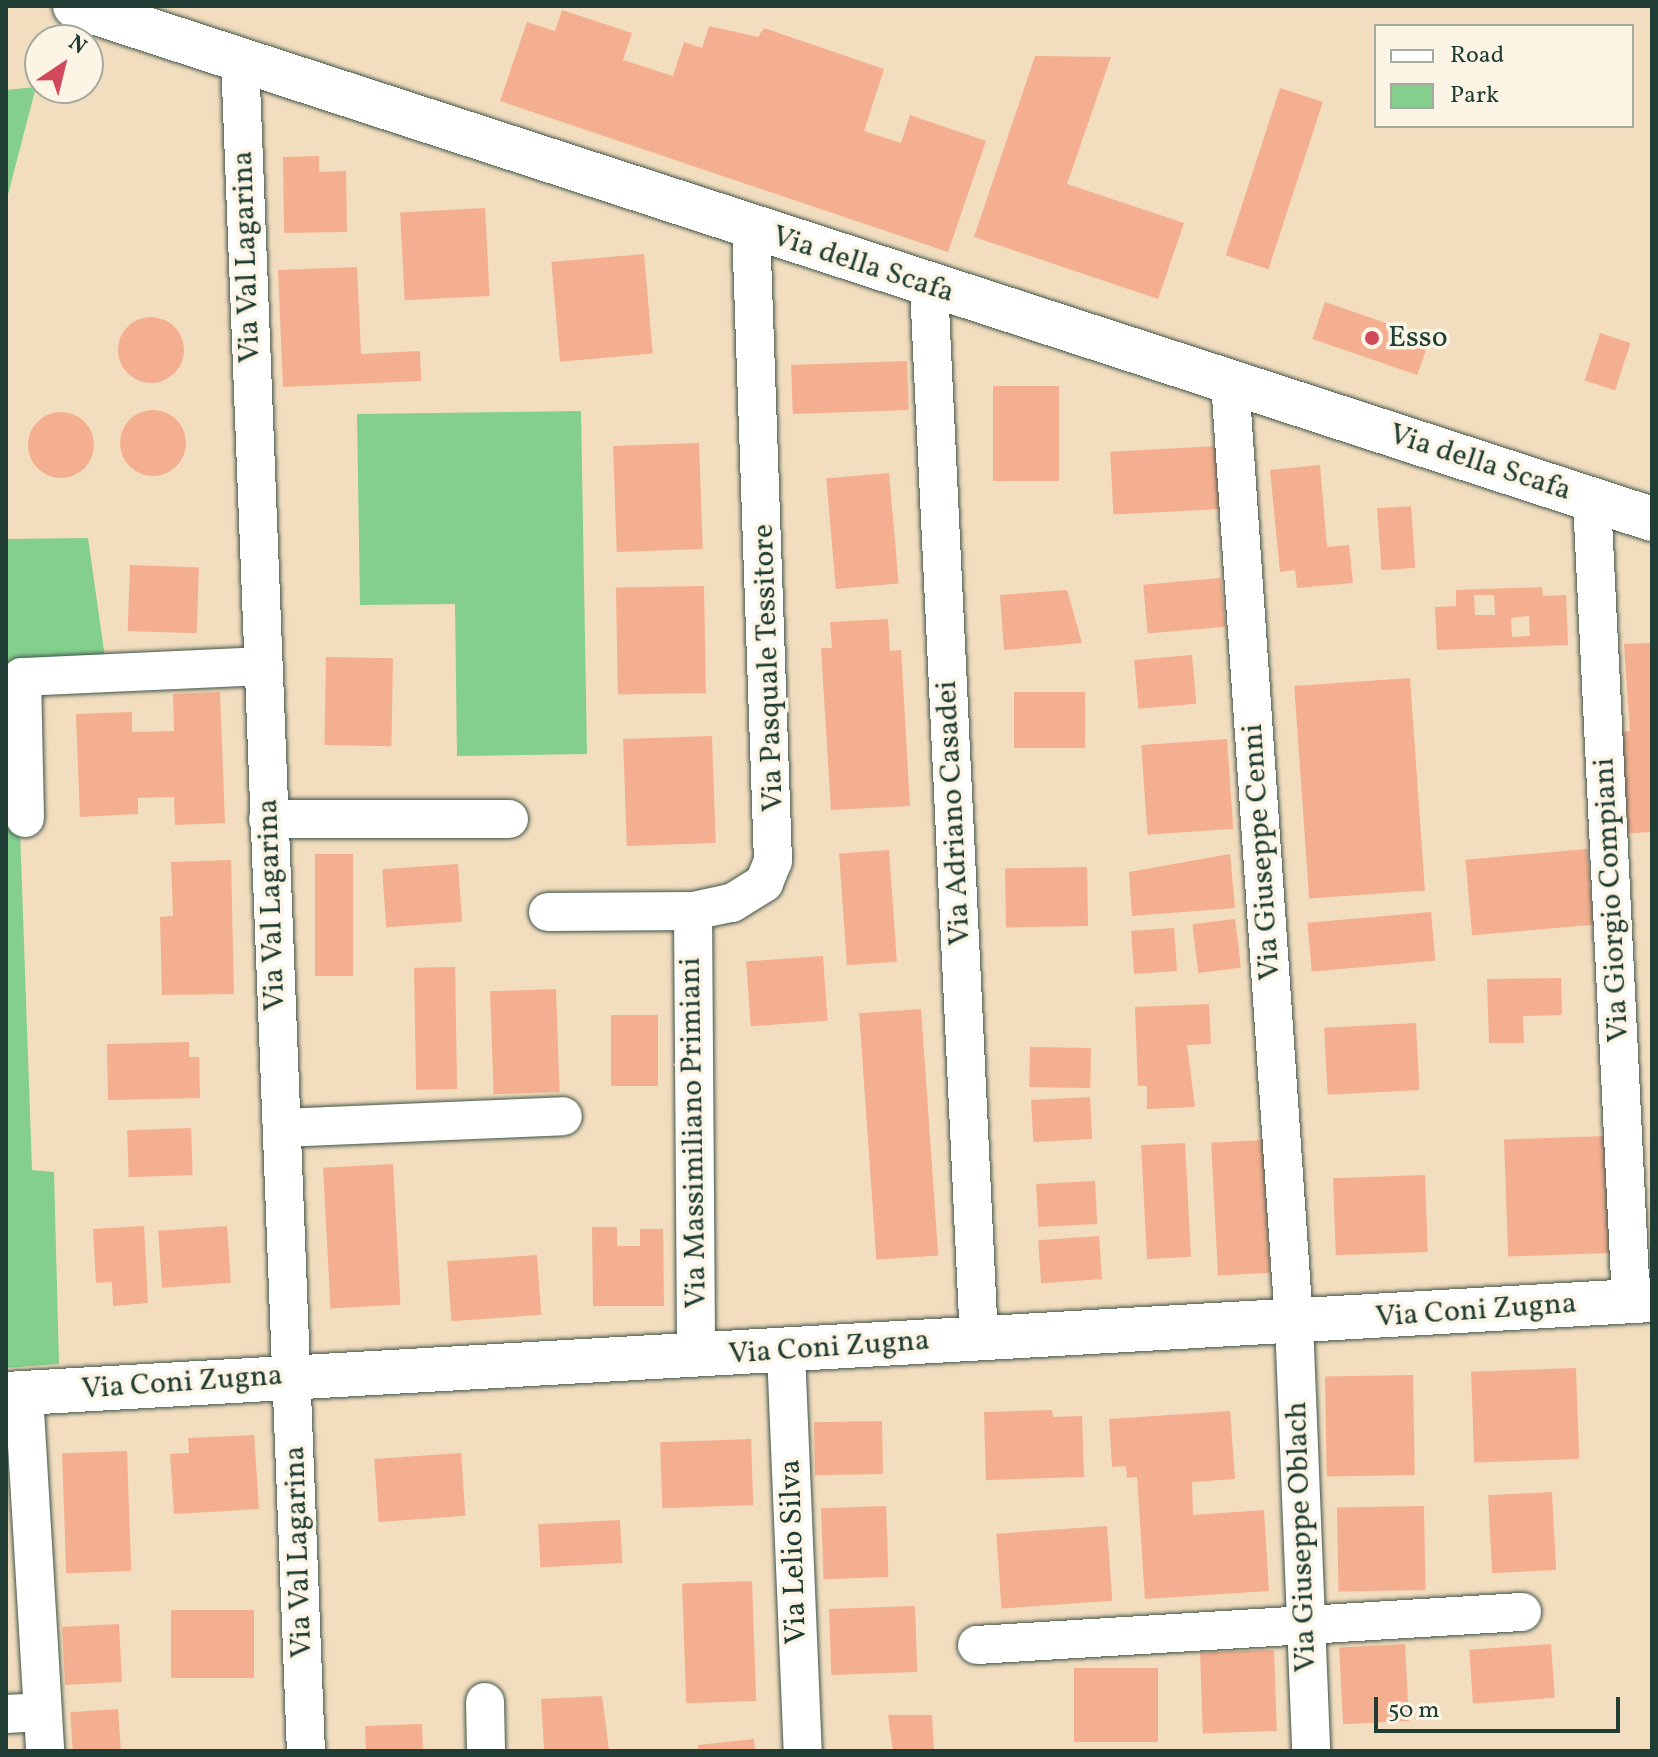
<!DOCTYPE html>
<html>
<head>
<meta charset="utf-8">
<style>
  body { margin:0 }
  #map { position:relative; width:1658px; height:1757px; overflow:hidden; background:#f3ddbf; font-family:Vollkorn,serif }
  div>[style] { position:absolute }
  .green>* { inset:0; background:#84cf8d }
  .building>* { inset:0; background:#f4af90; transform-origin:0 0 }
  .round { border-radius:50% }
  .roads { filter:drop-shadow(0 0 2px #3f5549) drop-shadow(0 0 2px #3f5549) }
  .minor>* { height:38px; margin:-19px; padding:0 19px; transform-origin:19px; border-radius:19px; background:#fff }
  .tertiary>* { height:44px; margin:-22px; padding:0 22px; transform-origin:22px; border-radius:22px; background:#fff }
  .dots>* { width:22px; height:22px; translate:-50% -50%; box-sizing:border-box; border:4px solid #fcf5e5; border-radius:50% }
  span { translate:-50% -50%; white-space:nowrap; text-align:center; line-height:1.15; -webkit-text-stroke:7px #fcf5e5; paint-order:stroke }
  .street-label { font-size:30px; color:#1f3d34 }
  .poi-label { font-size:30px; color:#1f3d34 }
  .left { translate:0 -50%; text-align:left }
  .frame { position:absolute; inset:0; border:8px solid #1f3d34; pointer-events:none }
  .legend { position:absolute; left:1374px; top:24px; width:260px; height:104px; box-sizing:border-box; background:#fcf5e5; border:2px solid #a4ab9e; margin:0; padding:10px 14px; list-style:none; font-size:24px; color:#1f3d34 }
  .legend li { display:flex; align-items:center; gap:16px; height:40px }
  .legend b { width:40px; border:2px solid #a4ab9e }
  .north { position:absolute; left:24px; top:24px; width:80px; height:80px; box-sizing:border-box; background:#fcf5e5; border:2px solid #a4ab9e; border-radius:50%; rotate:35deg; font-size:22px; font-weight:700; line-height:32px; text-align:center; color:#1f3d34 }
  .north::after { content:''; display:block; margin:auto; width:28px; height:36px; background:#d1495b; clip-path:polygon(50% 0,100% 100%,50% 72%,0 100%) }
  .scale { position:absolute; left:1374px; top:1697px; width:246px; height:36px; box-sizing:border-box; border:4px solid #1f3d34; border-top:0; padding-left:10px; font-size:24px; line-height:28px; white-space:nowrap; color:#1f3d34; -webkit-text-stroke:6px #fcf5e5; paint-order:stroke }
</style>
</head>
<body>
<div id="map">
  <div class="green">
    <div style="clip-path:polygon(36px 87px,6px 202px,6px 90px)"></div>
    <div style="clip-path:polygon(581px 411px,587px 754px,457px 756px,455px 604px,360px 605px,357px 414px)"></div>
    <div style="clip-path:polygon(88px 538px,106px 665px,14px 660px,32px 1170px,54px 1172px,59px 1364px,6px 1368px,6px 539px)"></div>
  </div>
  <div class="building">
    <div style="clip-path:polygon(562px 10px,632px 33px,623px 60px,673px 76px,684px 42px,702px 48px,709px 26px,758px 37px,764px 28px,884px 69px,864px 131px,901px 143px,910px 115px,986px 141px,948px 252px,500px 101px,527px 22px,555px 31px)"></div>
    <div style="clip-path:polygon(1035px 56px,1111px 57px,1067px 184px,1184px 223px,1158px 299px,974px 237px)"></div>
    <div style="left:1280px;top:88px;width:45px;height:176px;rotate:18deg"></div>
    <div style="clip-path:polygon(319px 156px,319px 172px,346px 171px,347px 232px,284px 233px,283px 157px)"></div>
    <div style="left:485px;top:208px;width:88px;height:85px;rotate:87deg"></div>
    <div style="left:644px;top:254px;width:100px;height:93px;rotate:85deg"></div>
    <div style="clip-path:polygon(357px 267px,361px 354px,420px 351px,421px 381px,283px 387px,278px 270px)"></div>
    <div style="left:1325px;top:302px;width:111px;height:39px;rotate:19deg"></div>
    <div class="round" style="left:118px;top:317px;width:66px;height:66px"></div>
    <div style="left:1600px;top:333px;width:32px;height:50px;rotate:18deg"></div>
    <div style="left:907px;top:361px;width:49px;height:116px;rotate:88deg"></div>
    <div style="left:993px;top:386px;width:66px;height:95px"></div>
    <div class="round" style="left:120px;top:410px;width:66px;height:66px"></div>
    <div class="round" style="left:28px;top:412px;width:66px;height:66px"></div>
    <div style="left:699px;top:443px;width:106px;height:86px;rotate:88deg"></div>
    <div style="left:1218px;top:446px;width:63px;height:108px;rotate:87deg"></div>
    <div style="clip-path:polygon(1320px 465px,1327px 547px,1349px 545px,1353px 583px,1297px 588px,1295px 570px,1280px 572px,1270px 470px)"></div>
    <div style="left:889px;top:473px;width:111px;height:63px;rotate:85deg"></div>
    <div style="left:1411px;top:506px;width:62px;height:34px;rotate:86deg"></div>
    <div style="left:130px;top:565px;width:69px;height:66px;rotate:2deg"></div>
    <div style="left:1221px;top:578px;width:49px;height:78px;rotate:85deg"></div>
    <div style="left:704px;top:586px;width:107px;height:88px;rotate:89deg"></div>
    <div style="clip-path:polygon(evenodd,1542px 587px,1543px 596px,1566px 595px,1568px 645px,1437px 650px,1435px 607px,1456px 606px,1456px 590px,1542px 587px,1474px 595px,1494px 595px,1495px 615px,1475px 615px,1474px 595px,1542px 587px,1529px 616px,1530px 636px,1512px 637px,1511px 618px,1529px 616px)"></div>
    <div style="clip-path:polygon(1067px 590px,1082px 643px,1004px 650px,1000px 595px)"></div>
    <div style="clip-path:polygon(888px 619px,890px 651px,901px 650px,910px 806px,831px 810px,821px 648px,832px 648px,830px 622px)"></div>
    <div style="clip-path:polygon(1652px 643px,1652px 832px,1619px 834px,1612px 732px,1630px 731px,1624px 644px)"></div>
    <div style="left:1192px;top:655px;width:49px;height:58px;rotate:85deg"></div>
    <div style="left:326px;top:657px;width:67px;height:88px;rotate:1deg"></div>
    <div style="left:1410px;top:678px;width:213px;height:116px;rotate:86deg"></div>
    <div style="clip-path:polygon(220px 692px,225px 823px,175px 825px,174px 797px,138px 798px,138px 814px,80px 817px,76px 714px,132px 712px,132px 732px,174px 731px,173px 694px)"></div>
    <div style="left:1014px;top:692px;width:71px;height:56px"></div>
    <div style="left:712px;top:736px;width:107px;height:89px;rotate:88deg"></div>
    <div style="left:1227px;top:739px;width:90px;height:86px;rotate:86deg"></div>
    <div style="left:1587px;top:849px;width:76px;height:122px;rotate:85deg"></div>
    <div style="left:889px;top:850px;width:112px;height:50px;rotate:86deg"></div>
    <div style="left:315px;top:854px;width:38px;height:122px"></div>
    <div style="clip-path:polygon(1230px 854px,1235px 908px,1132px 916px,1129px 872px)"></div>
    <div style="clip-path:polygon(231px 860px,234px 994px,162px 995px,160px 917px,173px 916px,171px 862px)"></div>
    <div style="left:458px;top:864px;width:58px;height:76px;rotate:86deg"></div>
    <div style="left:1087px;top:867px;width:59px;height:82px;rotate:89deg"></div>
    <div style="left:1431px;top:912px;width:49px;height:124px;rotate:85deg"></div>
    <div style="left:1235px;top:919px;width:49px;height:43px;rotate:83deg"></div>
    <div style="left:1174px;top:928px;width:43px;height:43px;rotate:86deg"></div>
    <div style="left:823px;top:956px;width:65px;height:77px;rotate:86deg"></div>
    <div style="left:455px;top:967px;width:122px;height:41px;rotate:89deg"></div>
    <div style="clip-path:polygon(1561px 978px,1562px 1015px,1523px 1016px,1524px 1043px,1489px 1043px,1487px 979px)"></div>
    <div style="left:556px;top:989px;width:103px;height:66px;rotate:88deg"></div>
    <div style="clip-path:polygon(1209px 1004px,1211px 1044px,1187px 1045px,1195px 1107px,1147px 1109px,1147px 1086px,1138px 1086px,1135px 1007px)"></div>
    <div style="left:921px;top:1009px;width:247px;height:62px;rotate:86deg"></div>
    <div style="left:611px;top:1015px;width:47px;height:71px"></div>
    <div style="left:1416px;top:1023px;width:67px;height:92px;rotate:87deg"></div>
    <div style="clip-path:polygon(189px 1042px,189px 1057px,199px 1057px,200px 1098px,108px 1100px,107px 1044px)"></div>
    <div style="left:1030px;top:1047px;width:61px;height:40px;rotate:1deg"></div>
    <div style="left:1090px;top:1097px;width:42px;height:59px;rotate:87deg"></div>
    <div style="left:191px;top:1128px;width:47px;height:64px;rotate:88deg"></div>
    <div style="left:1606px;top:1136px;width:117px;height:102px;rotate:88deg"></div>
    <div style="left:1263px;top:1140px;width:133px;height:52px;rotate:87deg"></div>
    <div style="left:1185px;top:1143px;width:114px;height:44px;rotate:87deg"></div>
    <div style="left:393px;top:1164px;width:141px;height:70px;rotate:87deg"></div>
    <div style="left:1425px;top:1175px;width:77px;height:92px;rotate:88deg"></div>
    <div style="left:1095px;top:1181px;width:43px;height:59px;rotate:87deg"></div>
    <div style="clip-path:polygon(144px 1226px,148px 1303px,113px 1306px,112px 1282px,96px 1283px,93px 1229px)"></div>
    <div style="left:227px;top:1226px;width:57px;height:69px;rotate:86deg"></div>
    <div style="clip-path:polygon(592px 1227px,617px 1227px,617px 1246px,640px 1246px,640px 1229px,663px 1229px,664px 1306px,593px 1306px)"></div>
    <div style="left:1099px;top:1236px;width:43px;height:61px;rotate:86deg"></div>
    <div style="left:537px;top:1255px;width:60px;height:90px;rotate:86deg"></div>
    <div style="left:1576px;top:1368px;width:91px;height:105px;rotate:88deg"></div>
    <div style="left:1413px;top:1375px;width:100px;height:88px;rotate:89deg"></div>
    <div style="clip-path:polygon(1052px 1410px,1053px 1417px,1082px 1416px,1084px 1477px,986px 1480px,984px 1412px)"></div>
    <div style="clip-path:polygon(1230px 1411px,1235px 1479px,1192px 1482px,1193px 1515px,1264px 1510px,1269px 1591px,1145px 1599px,1137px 1477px,1127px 1478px,1126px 1466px,1112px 1467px,1109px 1419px)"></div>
    <div style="left:882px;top:1421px;width:53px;height:68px;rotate:89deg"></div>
    <div style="clip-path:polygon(254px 1435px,259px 1509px,174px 1514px,170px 1454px,189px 1453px,188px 1438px)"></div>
    <div style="left:751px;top:1439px;width:66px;height:91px;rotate:88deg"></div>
    <div style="left:127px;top:1451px;width:120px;height:65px;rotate:88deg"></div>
    <div style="left:461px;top:1453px;width:63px;height:87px;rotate:86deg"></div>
    <div style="left:1552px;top:1492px;width:78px;height:64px;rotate:87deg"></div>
    <div style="left:886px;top:1506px;width:71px;height:65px;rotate:88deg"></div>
    <div style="left:1424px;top:1506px;width:84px;height:87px;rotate:89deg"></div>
    <div style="left:620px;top:1520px;width:43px;height:82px;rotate:87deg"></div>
    <div style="left:1107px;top:1526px;width:75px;height:111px;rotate:86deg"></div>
    <div style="left:752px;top:1581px;width:120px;height:70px;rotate:88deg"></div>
    <div style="left:915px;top:1606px;width:66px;height:86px;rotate:88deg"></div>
    <div style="left:171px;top:1610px;width:83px;height:68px"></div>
    <div style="left:119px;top:1624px;width:58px;height:57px;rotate:87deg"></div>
    <div style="left:1405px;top:1644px;width:77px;height:66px;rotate:87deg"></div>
    <div style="left:1551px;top:1644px;width:54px;height:82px;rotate:86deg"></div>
    <div style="left:1274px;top:1650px;width:81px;height:74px;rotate:88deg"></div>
    <div style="left:1074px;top:1668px;width:84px;height:74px"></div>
    <div style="clip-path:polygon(602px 1696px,609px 1751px,544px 1749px,541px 1699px)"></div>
    <div style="left:118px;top:1709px;width:42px;height:48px;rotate:86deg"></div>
    <div style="clip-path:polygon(888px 1715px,932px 1715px,934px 1751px,893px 1751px)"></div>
    <div style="left:422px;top:1724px;width:27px;height:57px;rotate:88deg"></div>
    <div style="clip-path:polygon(754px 1739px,755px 1751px,698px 1751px,698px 1745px)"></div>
  </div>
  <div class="roads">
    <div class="minor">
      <div style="left:240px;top:58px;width:1694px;rotate:87.77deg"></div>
      <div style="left:929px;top:287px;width:1052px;rotate:87.28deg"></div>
      <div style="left:1230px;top:381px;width:943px;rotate:86.11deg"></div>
      <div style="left:1294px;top:1322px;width:429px;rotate:87.7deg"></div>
      <div style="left:1592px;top:500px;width:802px;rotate:87.21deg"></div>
      <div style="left:25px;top:818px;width:141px;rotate:-91.2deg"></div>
      <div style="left:22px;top:677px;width:240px;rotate:-2.6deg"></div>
      <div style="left:268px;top:819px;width:241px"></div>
      <div style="left:693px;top:911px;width:445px;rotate:89.6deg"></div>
      <div style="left:548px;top:912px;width:145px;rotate:-0.4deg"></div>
      <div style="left:693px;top:911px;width:40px;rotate:-12deg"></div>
      <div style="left:732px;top:903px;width:38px;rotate:-32deg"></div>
      <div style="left:764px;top:883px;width:24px;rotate:-68deg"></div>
      <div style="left:773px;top:861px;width:632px;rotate:-91.99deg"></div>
      <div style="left:282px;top:1128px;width:281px;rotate:-2.4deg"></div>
      <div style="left:786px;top:1352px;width:399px;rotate:87.6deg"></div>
      <div style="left:24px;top:1394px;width:358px;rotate:86.6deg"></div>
      <div style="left:977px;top:1645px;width:546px;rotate:-3.47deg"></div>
      <div style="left:485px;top:1702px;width:49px;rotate:88.8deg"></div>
      <div style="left:6px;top:1714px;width:36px;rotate:-3deg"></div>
    </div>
    <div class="tertiary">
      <div style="left:75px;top:6px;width:1658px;rotate:18.02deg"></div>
      <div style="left:6px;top:1394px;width:1649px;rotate:-3.27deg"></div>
    </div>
  </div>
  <div class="dots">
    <div style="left:1372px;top:338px;background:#d1495b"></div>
  </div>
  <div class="street-label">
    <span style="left:247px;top:257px;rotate:-92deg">Via Val Lagarina</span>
    <span style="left:863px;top:265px;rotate:18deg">Via della Scafa</span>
    <span style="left:1480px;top:463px;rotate:18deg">Via della Scafa</span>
    <span style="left:769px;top:668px;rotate:-92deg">Via Pasquale Tessitore</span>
    <span style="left:954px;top:813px;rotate:-93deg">Via Adriano Casadei</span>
    <span style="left:1262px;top:852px;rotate:-94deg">Via Giuseppe Cenni</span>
    <span style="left:1612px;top:900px;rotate:-93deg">Via Giorgio Compiani</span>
    <span style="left:272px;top:905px;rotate:-92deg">Via Val Lagarina</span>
    <span style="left:694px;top:1133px;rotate:-91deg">Via Massimiliano Primiani</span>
    <span style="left:1476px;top:1311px;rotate:-4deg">Via Coni Zugna</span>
    <span style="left:829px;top:1348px;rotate:-4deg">Via Coni Zugna</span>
    <span style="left:182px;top:1383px;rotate:-4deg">Via Coni Zugna</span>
    <span style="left:1302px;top:1537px;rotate:-92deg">Via Giuseppe Oblach</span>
    <span style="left:299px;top:1552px;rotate:-92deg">Via Val Lagarina</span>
    <span style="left:794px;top:1552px;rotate:-92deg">Via Lelio Silva</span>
  </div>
  <div class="poi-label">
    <span class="left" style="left:1388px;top:338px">Esso</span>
  </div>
  <div class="frame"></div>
  <ul class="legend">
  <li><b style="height:10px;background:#fff"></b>Road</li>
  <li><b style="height:22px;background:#84cf8d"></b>Park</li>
  </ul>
  <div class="north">N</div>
  <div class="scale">50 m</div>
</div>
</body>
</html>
